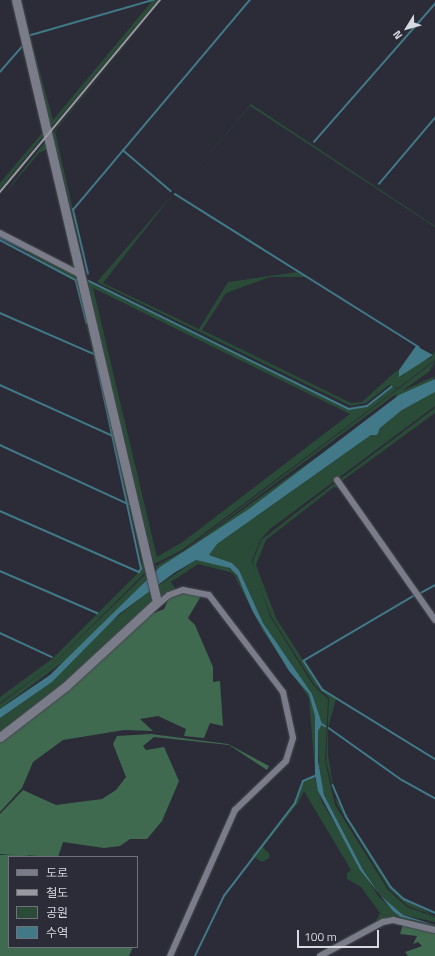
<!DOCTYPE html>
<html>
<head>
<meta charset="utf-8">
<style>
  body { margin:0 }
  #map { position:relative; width:435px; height:956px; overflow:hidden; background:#2b2c37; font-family:"Titillium Web","Noto Sans KR",sans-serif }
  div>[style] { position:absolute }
  .green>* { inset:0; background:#2a4b37 }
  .forest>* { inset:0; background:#406a50 }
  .water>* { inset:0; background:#417988 }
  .stream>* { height:1.5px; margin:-0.75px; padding:0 0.75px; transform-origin:0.75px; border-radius:0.75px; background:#417988 }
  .roads { filter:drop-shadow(0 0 1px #474750) drop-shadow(0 0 1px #474750) }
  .street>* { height:6px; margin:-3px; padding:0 3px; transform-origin:3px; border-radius:3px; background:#7a7c89 }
  .secondary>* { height:9px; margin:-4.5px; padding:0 4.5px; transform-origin:4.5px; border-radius:4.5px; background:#7a7c89 }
  .rail>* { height:1.5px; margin:-0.75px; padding:0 0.75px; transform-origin:0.75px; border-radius:0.75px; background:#9898a1 }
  span { translate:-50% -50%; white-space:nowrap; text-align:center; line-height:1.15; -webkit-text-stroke:3px #2b2c37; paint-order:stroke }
  .legend { position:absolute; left:8px; top:856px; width:130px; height:92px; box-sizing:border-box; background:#2b2c37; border:1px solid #70717b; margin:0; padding:5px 7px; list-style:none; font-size:12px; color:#d8d8e0 }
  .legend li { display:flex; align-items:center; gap:8px; height:20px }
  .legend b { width:20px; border:1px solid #70717b }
  .north { position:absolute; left:387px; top:8px; width:40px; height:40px; -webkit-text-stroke:3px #2b2c37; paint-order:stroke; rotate:233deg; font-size:11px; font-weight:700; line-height:16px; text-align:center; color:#d8d8e0 }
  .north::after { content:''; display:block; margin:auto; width:14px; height:18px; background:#d8d8e0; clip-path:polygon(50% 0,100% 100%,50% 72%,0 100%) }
  .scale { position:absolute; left:297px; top:930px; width:82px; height:18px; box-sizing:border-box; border:2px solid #d8d8e0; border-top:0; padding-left:5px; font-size:12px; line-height:14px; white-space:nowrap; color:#d8d8e0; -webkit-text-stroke:3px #2b2c37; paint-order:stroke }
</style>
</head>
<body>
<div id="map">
  <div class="green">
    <div style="clip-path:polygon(11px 0,15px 0,46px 133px,0 189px,0 183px,43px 132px)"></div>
    <div style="clip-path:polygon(20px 0,53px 120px,153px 0,158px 0,50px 129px)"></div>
    <div style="clip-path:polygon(163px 0,55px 131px,88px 276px,52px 133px)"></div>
    <div style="clip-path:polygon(251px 104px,435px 226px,435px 227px,250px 106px,176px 194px)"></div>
    <div style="clip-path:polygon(47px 139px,75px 269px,68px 266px,73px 265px,47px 150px,40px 152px,0 199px)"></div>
    <div style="clip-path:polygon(173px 194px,103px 283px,199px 329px,228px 282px,298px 272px,307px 277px,270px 277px,226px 293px,202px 330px,351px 403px,362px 402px,395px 372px,399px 370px,401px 377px,416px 363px,431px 358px,435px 351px,435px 360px,398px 388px,389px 385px,366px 403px,351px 406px,97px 282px)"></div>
    <div style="clip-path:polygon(0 237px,79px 277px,148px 570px,51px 666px,0 703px,0 697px,52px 659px,139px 572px,142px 562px,76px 280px)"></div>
    <div style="clip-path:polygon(evenodd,86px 280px,348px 410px,367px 407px,393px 386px,397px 389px,182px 550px,154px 564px,86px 280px,93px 288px,344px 411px,350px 414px,184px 541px,157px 557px,93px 288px)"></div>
    <div style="clip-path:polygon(evenodd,435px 361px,432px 367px,435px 369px,431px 367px,430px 371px,402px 391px,435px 376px,432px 382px,401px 394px,245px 513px,156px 571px,156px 566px,183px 551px,435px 361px,396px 394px,396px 398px,352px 432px,180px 554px,396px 394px)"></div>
    <div style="clip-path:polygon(435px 392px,435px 406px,270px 529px,260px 540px,252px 561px,270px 616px,313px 685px,328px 699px,325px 761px,335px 805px,388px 890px,407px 907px,435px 917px,435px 922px,403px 915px,380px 895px,363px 870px,324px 795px,319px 776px,318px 731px,320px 724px,325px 725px,319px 722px,312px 694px,263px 623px,239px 570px,232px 563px,209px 555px,217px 544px,371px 435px,377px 435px,380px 428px,402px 410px)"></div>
    <div style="clip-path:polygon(435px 408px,435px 413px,342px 481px,342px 486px,339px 480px)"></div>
    <div style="clip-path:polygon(336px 482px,342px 489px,334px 487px,266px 540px,256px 565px,276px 618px,318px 684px,336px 699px,328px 728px,328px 755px,335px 797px,391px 887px,403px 899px,435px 916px,408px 906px,389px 889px,337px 804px,326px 761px,329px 698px,314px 684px,271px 616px,255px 573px,253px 561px,261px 540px)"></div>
    <div style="clip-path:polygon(196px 560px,222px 565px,234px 571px,262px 627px,309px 694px,315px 716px,315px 772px,309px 698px,263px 631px,233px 573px,198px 564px,171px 582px,177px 591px,160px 599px,159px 585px)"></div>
    <div style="clip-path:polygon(148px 572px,150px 576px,71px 656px,0 709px,0 704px,51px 666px)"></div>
    <div style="clip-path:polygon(153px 588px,153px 600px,145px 608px,78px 671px,0 733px,0 718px,52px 682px,102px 629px)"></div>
    <div style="clip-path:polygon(314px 776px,322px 802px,378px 896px,401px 917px,435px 925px,435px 929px,393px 919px,313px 956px,376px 921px,380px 913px,361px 887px,347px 879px,347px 873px,351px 870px,304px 791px,298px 803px,263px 847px,270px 855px,269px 858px,262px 862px,252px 856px,295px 803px,303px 781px)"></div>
  </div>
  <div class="forest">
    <div style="clip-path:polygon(188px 592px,201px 596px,188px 618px,195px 625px,213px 667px,213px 682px,220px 681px,223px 726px,210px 723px,204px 738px,184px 736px,186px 729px,158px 716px,140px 719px,153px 731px,124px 730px,63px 740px,33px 762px,22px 788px,0 812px,0 738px,149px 615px,164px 609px,169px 598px)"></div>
    <div style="clip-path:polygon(151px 734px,228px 744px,269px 766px,267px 770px,229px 745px,154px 737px,143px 746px,146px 750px,164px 747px,179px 781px,162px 821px,147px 839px,130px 839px,120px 846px,104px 848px,63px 842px,58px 857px,0 854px,0 814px,23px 790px,56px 805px,102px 799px,116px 790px,126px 777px,113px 744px,117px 736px)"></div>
    <div style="clip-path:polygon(22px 854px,33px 857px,9px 857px,9px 947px,133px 947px,129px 956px,0 956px,0 855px)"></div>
    <div style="clip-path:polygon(403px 924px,435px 932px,435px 956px,408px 956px,405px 952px,422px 946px,418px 942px,413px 944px,417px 936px,400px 934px)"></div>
  </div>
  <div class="water">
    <div style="clip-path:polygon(416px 346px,433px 355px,399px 377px,399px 370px)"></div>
    <div style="clip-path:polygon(435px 379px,435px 392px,402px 410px,380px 428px,377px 435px,371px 435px,217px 544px,209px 555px,232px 563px,239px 570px,263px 623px,312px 694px,322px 724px,318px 731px,318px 761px,324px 795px,363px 870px,380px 895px,403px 915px,435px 925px,401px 917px,393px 911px,360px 870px,318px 791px,315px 775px,315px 716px,309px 694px,289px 671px,253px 612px,237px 575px,230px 568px,196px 560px,174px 573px,119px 614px,52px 682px,0 718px,0 709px,50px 675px,160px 567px,249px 509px,399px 395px)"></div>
  </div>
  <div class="stream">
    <div style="left:31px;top:35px;width:127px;rotate:-16deg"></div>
    <div style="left:0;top:72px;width:33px;rotate:-49deg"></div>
    <div style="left:314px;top:142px;width:184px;rotate:-48.8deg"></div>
    <div style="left:123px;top:150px;width:63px;rotate:40.5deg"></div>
    <div style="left:379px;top:184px;width:87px;rotate:-49.7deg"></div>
    <div style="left:175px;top:194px;width:288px;rotate:32.1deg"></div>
    <div style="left:0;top:237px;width:30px;rotate:26deg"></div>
    <div style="left:0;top:240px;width:86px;rotate:27.8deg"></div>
    <div style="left:76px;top:280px;width:44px;rotate:75.7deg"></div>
    <div style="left:88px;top:274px;width:66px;rotate:-103.2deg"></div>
    <div style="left:73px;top:210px;width:275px;rotate:-49.9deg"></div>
    <div style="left:89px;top:281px;width:290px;rotate:26.2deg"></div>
    <div style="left:349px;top:409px;width:18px;rotate:-9deg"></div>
    <div style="left:367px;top:406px;width:31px;rotate:-38deg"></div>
    <div style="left:0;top:313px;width:103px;rotate:23.6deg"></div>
    <div style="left:0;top:385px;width:124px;rotate:24.3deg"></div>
    <div style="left:0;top:445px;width:141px;rotate:24.7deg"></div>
    <div style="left:0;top:511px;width:152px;rotate:23.7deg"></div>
    <div style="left:139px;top:572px;width:4px;rotate:-56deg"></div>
    <div style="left:141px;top:569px;width:222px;rotate:-102.2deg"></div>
    <div style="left:0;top:571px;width:106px;rotate:23.4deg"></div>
    <div style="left:419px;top:594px;width:18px;rotate:-29deg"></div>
    <div style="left:416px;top:595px;width:130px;rotate:149.5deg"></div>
    <div style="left:304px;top:661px;width:35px;rotate:57deg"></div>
    <div style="left:323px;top:690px;width:132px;rotate:31.6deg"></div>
    <div style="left:0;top:633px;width:57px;rotate:24.8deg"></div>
    <div style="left:322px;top:724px;width:4px;rotate:34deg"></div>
    <div style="left:329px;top:728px;width:90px;rotate:35.5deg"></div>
    <div style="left:402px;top:780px;width:38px;rotate:29deg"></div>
    <div style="left:333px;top:785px;width:34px;rotate:67deg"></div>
    <div style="left:346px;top:816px;width:84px;rotate:57.6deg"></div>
    <div style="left:391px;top:887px;width:18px;rotate:43deg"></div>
    <div style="left:404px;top:899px;width:34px;rotate:24deg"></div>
    <div style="left:195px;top:956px;width:67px;rotate:-64.2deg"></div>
    <div style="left:224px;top:896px;width:117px;rotate:-52.6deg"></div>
    <div style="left:295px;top:803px;width:23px;rotate:-70deg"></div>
    <div style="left:303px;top:781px;width:13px;rotate:-23deg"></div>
  </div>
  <div class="roads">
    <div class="street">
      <div style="left:0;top:233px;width:91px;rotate:27.4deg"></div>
      <div style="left:337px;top:480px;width:171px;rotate:55deg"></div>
      <div style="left:155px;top:607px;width:18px;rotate:-41deg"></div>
      <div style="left:169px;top:595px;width:15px;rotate:-20deg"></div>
      <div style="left:183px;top:590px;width:26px;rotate:11deg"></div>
      <div style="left:209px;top:595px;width:122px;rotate:52.7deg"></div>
      <div style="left:283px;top:692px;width:47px;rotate:77.7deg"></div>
      <div style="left:293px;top:738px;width:24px;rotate:107deg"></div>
      <div style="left:286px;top:761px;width:71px;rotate:136.1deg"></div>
      <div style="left:235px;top:810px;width:160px;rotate:114deg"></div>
      <div style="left:320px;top:956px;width:72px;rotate:-28.4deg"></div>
      <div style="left:383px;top:922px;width:10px;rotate:-11deg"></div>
      <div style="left:393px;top:920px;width:43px;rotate:13.4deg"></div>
    </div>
    <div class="secondary">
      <div style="left:0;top:737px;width:83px;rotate:-37.7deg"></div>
      <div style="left:66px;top:686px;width:124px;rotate:-42.7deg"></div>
      <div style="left:157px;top:602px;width:618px;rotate:-103.18deg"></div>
    </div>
  </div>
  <div class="rail">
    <div style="left:0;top:192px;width:250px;rotate:-50.2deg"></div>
  </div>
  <ul class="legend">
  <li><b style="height:5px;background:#7a7c89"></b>도로</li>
  <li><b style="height:5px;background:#9898a1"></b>철도</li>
  <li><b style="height:11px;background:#2a4b37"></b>공원</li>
  <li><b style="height:11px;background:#417988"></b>수역</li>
  </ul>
  <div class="north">N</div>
  <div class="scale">100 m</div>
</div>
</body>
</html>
